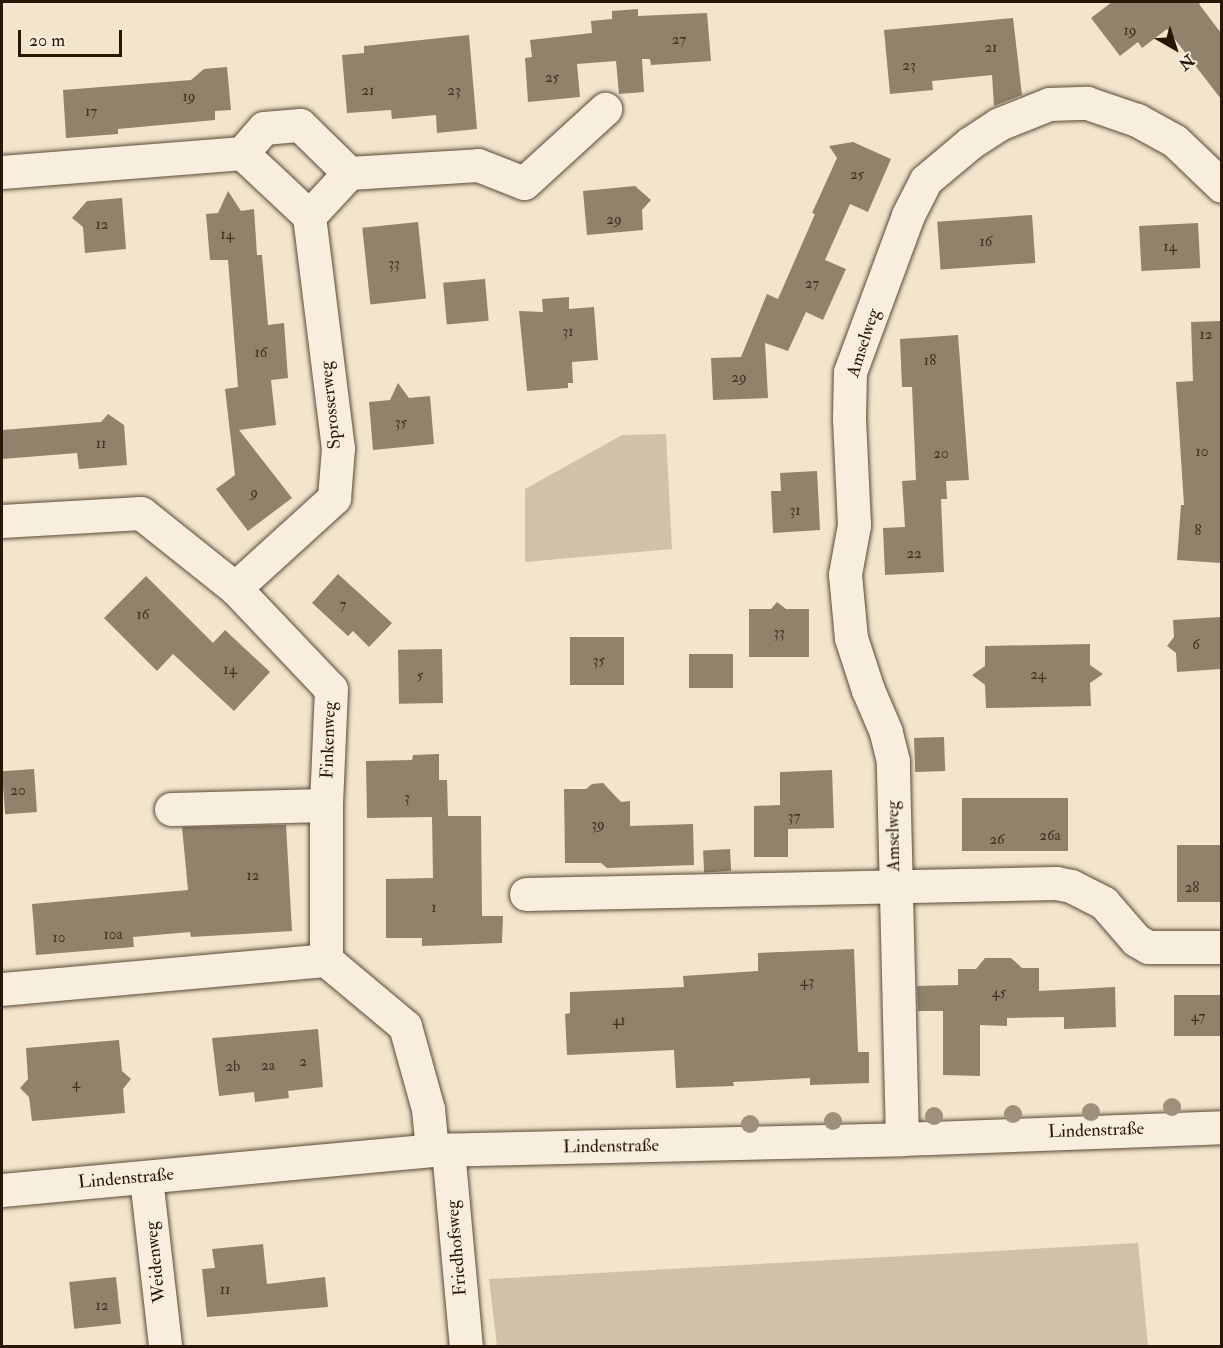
<!DOCTYPE html>
<html>
<head>
<meta charset="utf-8">
<style>
  body { margin:0 }
  #map { position:relative; width:1223px; height:1348px; overflow:hidden; background:#f2e5cc; font-family:"IM FELL Double Pica",serif }
  div>[style] { position:absolute }
  .green>* { inset:0; background:#d0c2aa }
  .building>* { inset:0; background:#91826c; transform-origin:0 0 }
  .roads { filter:drop-shadow(0 0 2px #5a4a36) drop-shadow(0 0 2px #5a4a36) }
  .minor>* { height:33px; margin:-16.5px; padding:0 16.5px; transform-origin:16.5px; border-radius:16.5px; background:#f7eede }
  .trees>* { width:18px; height:18px; margin:-9px; border-radius:50%; background:#9e907a }
  span { translate:-50% -50%; white-space:nowrap; text-align:center; line-height:1.15; -webkit-text-stroke:5px #f7eede; paint-order:stroke }
  .number-label { font-size:15px; color:#42321e }
  .number-label span { -webkit-text-stroke-width:0 }
  .street-label { font-size:18px; color:#281704 }
  .frame { position:absolute; inset:0; border:3px solid #281704; pointer-events:none }
  .north { position:absolute; left:1145px; top:18px; width:60px; height:60px; -webkit-text-stroke:4px #f7eede; paint-order:stroke; rotate:141deg; font-size:16px; font-weight:700; line-height:24px; text-align:center; color:#281704 }
  .north::after { content:''; display:block; margin:auto; width:21px; height:27px; background:#281704; clip-path:polygon(50% 0,100% 100%,50% 72%,0 100%) }
  .scale { position:absolute; left:18px; top:30px; width:104px; height:27px; box-sizing:border-box; border:3px solid #281704; border-top:0; padding-left:8px; font-size:18px; line-height:21px; white-space:nowrap; color:#281704; -webkit-text-stroke:4px #f7eede; paint-order:stroke }
</style>
</head>
<body>
<div id="map">
  <div class="green">
    <div style="clip-path:polygon(666px 434px,672px 549px,525px 562px,525px 489px,622px 435px)"></div>
    <div style="clip-path:polygon(1138px 1243px,1148px 1346px,497px 1346px,489px 1279px)"></div>
  </div>
  <div class="building">
    <div style="clip-path:polygon(1112px 2px,1202px 2px,1199px 4px,1221px 33px,1221px 99px,1167px 29px,1142px 48px,1138px 42px,1120px 56px,1091px 18px)"></div>
    <div style="clip-path:polygon(638px 9px,638px 16px,707px 13px,711px 61px,651px 65px,650px 59px,642px 59px,644px 92px,619px 94px,616px 61px,577px 64px,580px 97px,528px 102px,525px 58px,532px 57px,530px 40px,592px 33px,591px 21px,612px 19px,612px 11px)"></div>
    <div style="clip-path:polygon(1013px 18px,1022px 95px,994px 106px,992px 75px,932px 81px,933px 90px,890px 94px,884px 30px)"></div>
    <div style="clip-path:polygon(469px 35px,477px 129px,437px 133px,436px 115px,392px 119px,391px 110px,347px 113px,342px 55px,364px 53px,364px 46px)"></div>
    <div style="clip-path:polygon(227px 67px,231px 110px,215px 111px,215px 120px,118px 129px,118px 134px,66px 138px,63px 90px,191px 80px,204px 69px)"></div>
    <div style="clip-path:polygon(853px 142px,891px 159px,868px 212px,850px 204px,825px 260px,846px 269px,823px 320px,806px 312px,788px 351px,765px 343px,768px 398px,713px 400px,711px 358px,741px 357px,767px 294px,778px 299px,815px 214px,812px 213px,837px 158px,829px 146px)"></div>
    <div style="clip-path:polygon(635px 186px,651px 200px,642px 210px,643px 230px,587px 235px,583px 191px)"></div>
    <div style="clip-path:polygon(228px 191px,241px 211px,254px 209px,257px 255px,262px 255px,268px 325px,284px 323px,288px 378px,271px 380px,276px 425px,239px 430px,292px 498px,248px 531px,216px 489px,235px 475px,225px 389px,238px 387px,228px 260px,210px 260px,206px 214px,218px 213px)"></div>
    <div style="clip-path:polygon(122px 198px,126px 249px,85px 253px,83px 227px,72px 218px,87px 201px)"></div>
    <div style="left:1032px;top:215px;width:48px;height:95px;rotate:86deg"></div>
    <div style="left:418px;top:222px;width:77px;height:56px;rotate:84deg"></div>
    <div style="left:1198px;top:223px;width:45px;height:59px;rotate:87deg"></div>
    <div style="left:485px;top:279px;width:42px;height:42px;rotate:85deg"></div>
    <div style="clip-path:polygon(569px 297px,569px 309px,594px 307px,598px 360px,572px 362px,573px 383px,568px 383px,568px 388px,527px 391px,519px 311px,543px 312px,542px 299px)"></div>
    <div style="clip-path:polygon(1221px 321px,1221px 563px,1177px 560px,1181px 505px,1184px 505px,1176px 382px,1193px 381px,1191px 322px)"></div>
    <div style="clip-path:polygon(958px 335px,969px 480px,946px 481px,947px 499px,941px 499px,944px 572px,885px 575px,883px 528px,905px 527px,902px 481px,916px 480px,912px 387px,902px 387px,900px 339px)"></div>
    <div style="clip-path:polygon(398px 383px,409px 398px,430px 396px,434px 444px,373px 450px,369px 402px,390px 400px)"></div>
    <div style="clip-path:polygon(108px 414px,124px 425px,127px 465px,79px 469px,77px 453px,2px 459px,2px 430px,101px 422px)"></div>
    <div style="clip-path:polygon(817px 471px,820px 530px,773px 533px,771px 491px,781px 491px,780px 473px)"></div>
    <div style="clip-path:polygon(338px 574px,392px 623px,369px 647px,353px 631px,348px 636px,312px 603px)"></div>
    <div style="clip-path:polygon(146px 576px,213px 643px,225px 630px,270px 672px,234px 711px,173px 654px,157px 671px,104px 618px)"></div>
    <div style="clip-path:polygon(777px 602px,786px 609px,809px 609px,809px 657px,749px 657px,749px 609px,771px 609px)"></div>
    <div style="clip-path:polygon(1221px 617px,1221px 669px,1177px 672px,1176px 653px,1167px 646px,1174px 637px,1173px 620px)"></div>
    <div style="left:570px;top:637px;width:54px;height:48px"></div>
    <div style="clip-path:polygon(1090px 644px,1090px 665px,1103px 674px,1090px 683px,1091px 706px,986px 708px,985px 685px,972px 675px,985px 666px,985px 646px)"></div>
    <div style="left:442px;top:649px;width:54px;height:44px;rotate:89deg"></div>
    <div style="left:689px;top:654px;width:44px;height:34px"></div>
    <div style="left:944px;top:737px;width:34px;height:30px;rotate:88deg"></div>
    <div style="clip-path:polygon(439px 754px,439px 780px,447px 780px,448px 816px,481px 816px,482px 916px,503px 916px,502px 943px,422px 946px,422px 938px,386px 938px,386px 879px,433px 878px,432px 817px,367px 818px,366px 761px,412px 760px,413px 755px)"></div>
    <div style="left:34px;top:769px;width:43px;height:32px;rotate:86deg"></div>
    <div style="clip-path:polygon(832px 770px,834px 828px,788px 829px,788px 857px,754px 857px,754px 806px,780px 805px,780px 772px)"></div>
    <div style="clip-path:polygon(603px 783px,621px 802px,630px 801px,630px 826px,693px 824px,694px 865px,607px 868px,601px 863px,565px 863px,564px 789px,586px 789px,592px 784px)"></div>
    <div style="left:962px;top:798px;width:106px;height:53px"></div>
    <div style="clip-path:polygon(286px 825px,292px 931px,191px 937px,190px 932px,133px 937px,134px 947px,36px 955px,32px 904px,188px 890px,182px 827px)"></div>
    <div style="left:1221px;top:845px;width:57px;height:44px;rotate:90deg"></div>
    <div style="left:730px;top:849px;width:22px;height:27px;rotate:87deg"></div>
    <div style="clip-path:polygon(854px 949px,858px 1052px,869px 1052px,869px 1083px,810px 1085px,810px 1078px,733px 1082px,734px 1086px,676px 1088px,674px 1050px,567px 1055px,565px 1014px,570px 1013px,570px 992px,684px 987px,683px 976px,758px 971px,758px 953px)"></div>
    <div style="clip-path:polygon(985px 958px,1011px 958px,1022px 968px,1039px 968px,1039px 991px,1115px 987px,1116px 1027px,1064px 1029px,1064px 1017px,1007px 1018px,1007px 1026px,980px 1025px,980px 1076px,943px 1075px,943px 1011px,918px 1011px,917px 986px,958px 985px,958px 969px,976px 969px)"></div>
    <div style="left:1221px;top:995px;width:41px;height:47px;rotate:90deg"></div>
    <div style="clip-path:polygon(318px 1029px,323px 1087px,288px 1091px,289px 1098px,255px 1102px,254px 1092px,219px 1096px,212px 1038px)"></div>
    <div style="clip-path:polygon(119px 1040px,122px 1071px,131px 1079px,123px 1089px,125px 1113px,32px 1121px,29px 1097px,20px 1088px,28px 1079px,26px 1048px)"></div>
    <div style="clip-path:polygon(263px 1244px,267px 1284px,325px 1277px,328px 1307px,207px 1317px,202px 1269px,215px 1268px,212px 1249px)"></div>
    <div style="left:116px;top:1277px;width:47px;height:47px;rotate:84deg"></div>
  </div>
  <div class="roads">
    <div class="minor">
      <div style="left:242px;top:153px;width:33px;rotate:-49deg"></div>
      <div style="left:264px;top:128px;width:36px;rotate:-5deg"></div>
      <div style="left:300px;top:125px;width:69px;rotate:44.4deg"></div>
      <div style="left:349px;top:173px;width:59px;rotate:132.9deg"></div>
      <div style="left:2px;top:172px;width:241px;rotate:-4.5deg"></div>
      <div style="left:242px;top:153px;width:92px;rotate:43.2deg"></div>
      <div style="left:309px;top:216px;width:234px;rotate:82.9deg"></div>
      <div style="left:338px;top:448px;width:50px;rotate:94.6deg"></div>
      <div style="left:334px;top:498px;width:134px;rotate:137.7deg"></div>
      <div style="left:349px;top:173px;width:129px;rotate:-3.5deg"></div>
      <div style="left:478px;top:165px;width:49px;rotate:21.4deg"></div>
      <div style="left:524px;top:183px;width:110px;rotate:-42.4deg"></div>
      <div style="left:2px;top:521px;width:139px;rotate:-3.3deg"></div>
      <div style="left:141px;top:513px;width:120px;rotate:38.6deg"></div>
      <div style="left:235px;top:588px;width:139px;rotate:46.5deg"></div>
      <div style="left:331px;top:689px;width:116px;rotate:92.5deg"></div>
      <div style="left:326px;top:805px;width:155px;rotate:90deg"></div>
      <div style="left:326px;top:960px;width:103px;rotate:39.9deg"></div>
      <div style="left:405px;top:1026px;width:86px;rotate:74.5deg"></div>
      <div style="left:428px;top:1109px;width:41px;rotate:84.4deg"></div>
      <div style="left:171px;top:809px;width:155px;rotate:-1.5deg"></div>
      <div style="left:526px;top:894px;width:530px;rotate:-1.19deg"></div>
      <div style="left:1056px;top:883px;width:15px;rotate:11deg"></div>
      <div style="left:1071px;top:886px;width:37px;rotate:27deg"></div>
      <div style="left:1104px;top:903px;width:49px;rotate:49.1deg"></div>
      <div style="left:1136px;top:940px;width:14px;rotate:30deg"></div>
      <div style="left:1148px;top:947px;width:74px"></div>
      <div style="left:2px;top:989px;width:325px;rotate:-5.1deg"></div>
      <div style="left:902px;top:1139px;width:378px;rotate:-91.4deg"></div>
      <div style="left:893px;top:761px;width:30px;rotate:-104deg"></div>
      <div style="left:886px;top:732px;width:46px;rotate:-113.2deg"></div>
      <div style="left:868px;top:690px;width:55px;rotate:-108.1deg"></div>
      <div style="left:851px;top:638px;width:64px;rotate:-95.4deg"></div>
      <div style="left:845px;top:574px;width:50px;rotate:-79.6deg"></div>
      <div style="left:854px;top:525px;width:107px;rotate:-92.7deg"></div>
      <div style="left:849px;top:418px;width:46px;rotate:-88.8deg"></div>
      <div style="left:850px;top:372px;width:167px;rotate:-69.7deg"></div>
      <div style="left:908px;top:215px;width:39px;rotate:-63deg"></div>
      <div style="left:926px;top:180px;width:57px;rotate:-40.1deg"></div>
      <div style="left:970px;top:143px;width:35px;rotate:-33deg"></div>
      <div style="left:999px;top:124px;width:54px;rotate:-21.8deg"></div>
      <div style="left:1049px;top:104px;width:38px;rotate:-2deg"></div>
      <div style="left:1087px;top:103px;width:53px;rotate:18.8deg"></div>
      <div style="left:1137px;top:120px;width:43px;rotate:28.9deg"></div>
      <div style="left:1175px;top:141px;width:65px;rotate:43.8deg"></div>
      <div style="left:448px;top:1150px;width:197px;rotate:84.8deg"></div>
      <div style="left:146px;top:1178px;width:169px;rotate:83.5deg"></div>
      <div style="left:2px;top:1190px;width:432px;rotate:-5.3deg"></div>
      <div style="left:432px;top:1150px;width:470px;rotate:-1.3deg"></div>
      <div style="left:902px;top:1139px;width:320px;rotate:-2.1deg"></div>
    </div>
  </div>
  <div class="trees">
    <div style="left:1172px;top:1107px"></div>
    <div style="left:1091px;top:1112px"></div>
    <div style="left:1013px;top:1114px"></div>
    <div style="left:934px;top:1116px"></div>
    <div style="left:833px;top:1121px"></div>
    <div style="left:750px;top:1124px"></div>
  </div>
  <div class="number-label">
    <span style="left:1130px;top:31px">19</span>
    <span style="left:679px;top:40px">27</span>
    <span style="left:991px;top:48px">21</span>
    <span style="left:909px;top:66px">23</span>
    <span style="left:552px;top:78px">25</span>
    <span style="left:368px;top:91px">21</span>
    <span style="left:454px;top:91px">23</span>
    <span style="left:189px;top:97px">19</span>
    <span style="left:91px;top:112px">17</span>
    <span style="left:857px;top:175px">25</span>
    <span style="left:614px;top:220px">29</span>
    <span style="left:102px;top:225px">12</span>
    <span style="left:227px;top:235px">14</span>
    <span style="left:986px;top:242px">16</span>
    <span style="left:1170px;top:247px">14</span>
    <span style="left:394px;top:264px">33</span>
    <span style="left:812px;top:284px">27</span>
    <span style="left:568px;top:332px">31</span>
    <span style="left:1206px;top:335px">12</span>
    <span style="left:261px;top:353px">16</span>
    <span style="left:930px;top:361px">18</span>
    <span style="left:739px;top:378px">29</span>
    <span style="left:401px;top:423px">35</span>
    <span style="left:101px;top:444px">11</span>
    <span style="left:1202px;top:452px">10</span>
    <span style="left:941px;top:454px">20</span>
    <span style="left:254px;top:493px">9</span>
    <span style="left:795px;top:511px">31</span>
    <span style="left:1198px;top:531px">8</span>
    <span style="left:914px;top:554px">22</span>
    <span style="left:343px;top:605px">7</span>
    <span style="left:143px;top:615px">16</span>
    <span style="left:779px;top:633px">33</span>
    <span style="left:1196px;top:645px">6</span>
    <span style="left:599px;top:661px">35</span>
    <span style="left:230px;top:670px">14</span>
    <span style="left:1038px;top:675px">24</span>
    <span style="left:420px;top:676px">5</span>
    <span style="left:18px;top:791px">20</span>
    <span style="left:407px;top:798px">3</span>
    <span style="left:794px;top:817px">37</span>
    <span style="left:598px;top:825px">39</span>
    <span style="left:1050px;top:836px">26a</span>
    <span style="left:997px;top:840px">26</span>
    <span style="left:253px;top:876px">12</span>
    <span style="left:1192px;top:888px">28</span>
    <span style="left:434px;top:908px">1</span>
    <span style="left:113px;top:935px">10a</span>
    <span style="left:59px;top:938px">10</span>
    <span style="left:807px;top:982px">43</span>
    <span style="left:999px;top:993px">45</span>
    <span style="left:1198px;top:1017px">47</span>
    <span style="left:619px;top:1021px">41</span>
    <span style="left:303px;top:1062px">2</span>
    <span style="left:268px;top:1066px">2a</span>
    <span style="left:233px;top:1067px">2b</span>
    <span style="left:76px;top:1084px">4</span>
    <span style="left:225px;top:1290px">11</span>
    <span style="left:102px;top:1306px">12</span>
  </div>
  <div class="street-label">
    <span style="left:864px;top:343px;rotate:-72deg">Amselweg</span>
    <span style="left:331px;top:405px;rotate:-96deg">Sprosserweg</span>
    <span style="left:329px;top:740px;rotate:-88deg">Finkenweg</span>
    <span style="left:894px;top:836px;rotate:-91deg">Amselweg</span>
    <span style="left:1096px;top:1131px;rotate:-2deg">Lindenstraße</span>
    <span style="left:611px;top:1147px;rotate:-1deg">Lindenstraße</span>
    <span style="left:126px;top:1179px;rotate:-5deg">Lindenstraße</span>
    <span style="left:457px;top:1248px;rotate:-95deg">Friedhofsweg</span>
    <span style="left:156px;top:1262px;rotate:-96deg">Weidenweg</span>
  </div>
  <div class="frame"></div>
  <div class="north">N</div>
  <div class="scale">20 m</div>
</div>
</body>
</html>
